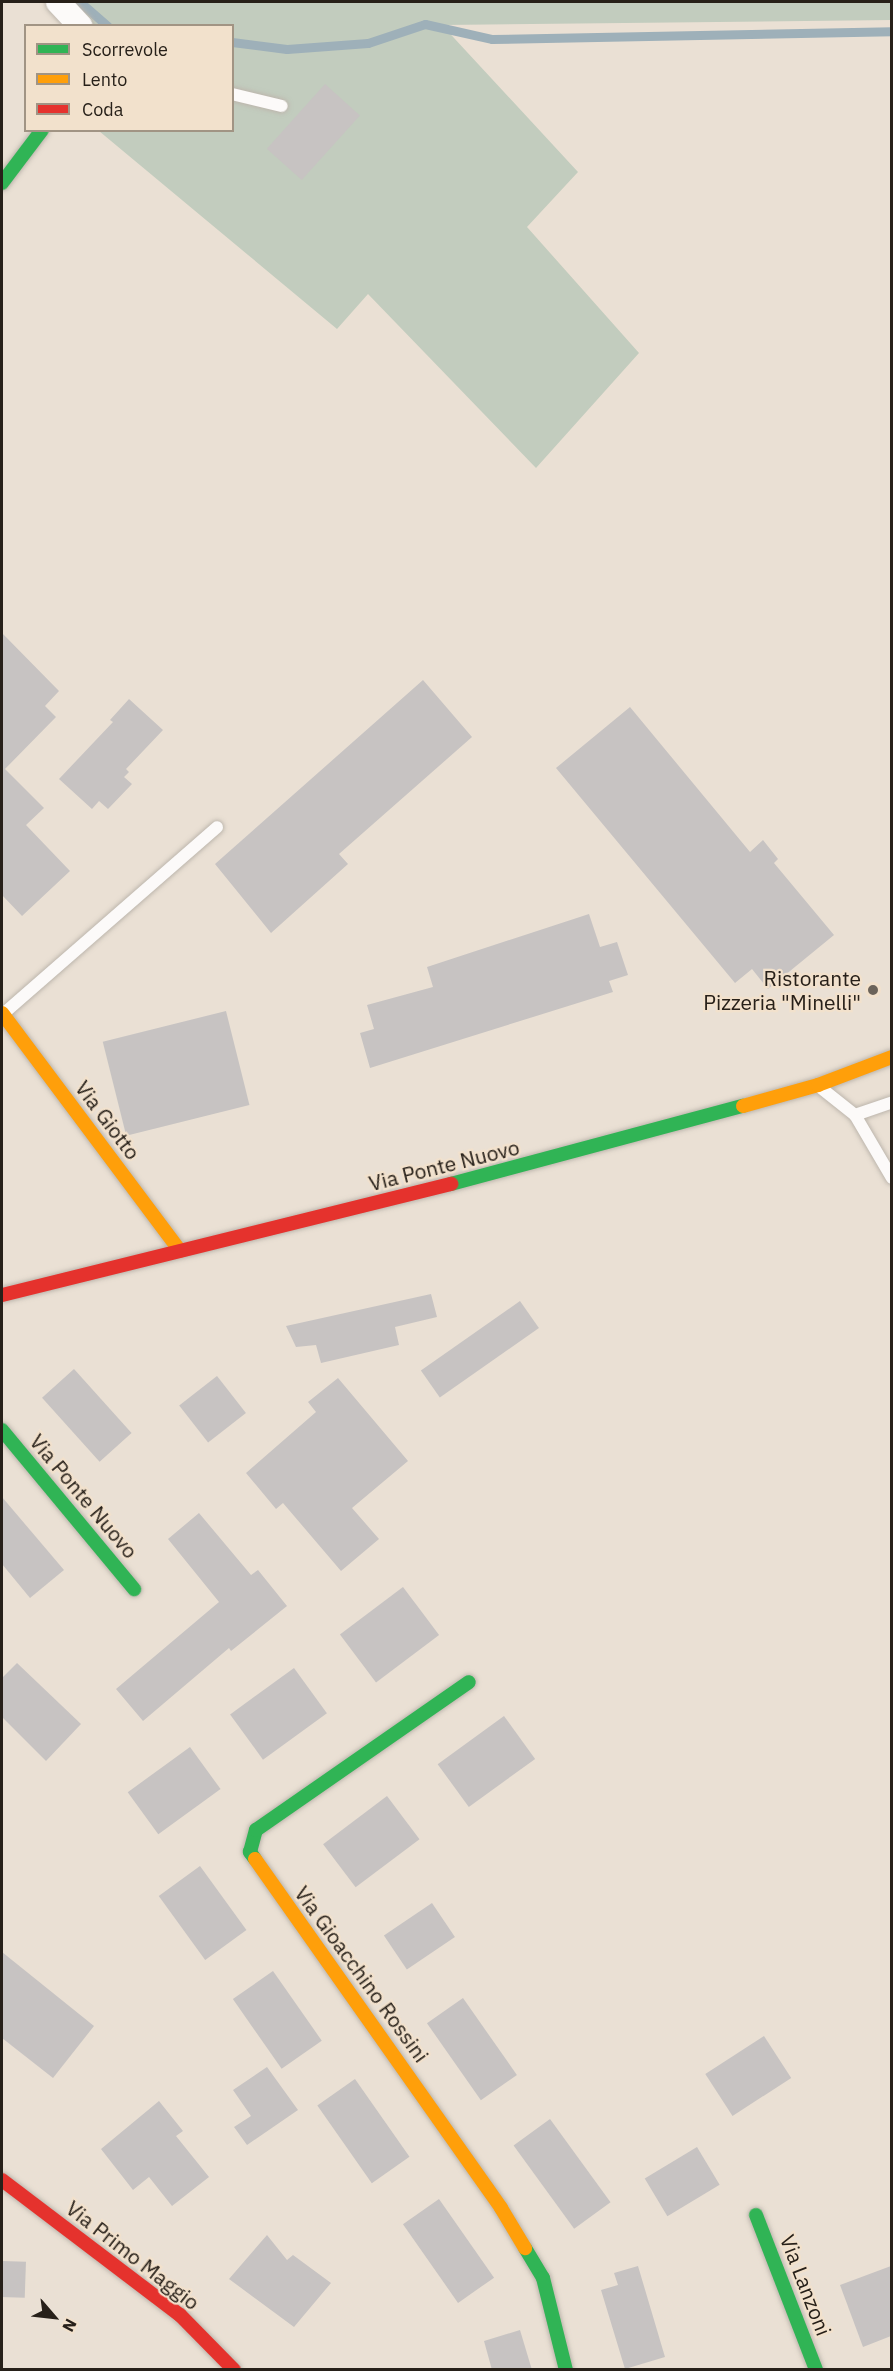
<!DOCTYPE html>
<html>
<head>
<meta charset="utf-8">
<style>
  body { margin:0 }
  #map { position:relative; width:893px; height:2371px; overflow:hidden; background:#eae0d4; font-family:"IBM Plex Sans",sans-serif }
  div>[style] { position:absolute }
  .green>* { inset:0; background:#c2ccbe }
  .stream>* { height:9px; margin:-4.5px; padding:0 4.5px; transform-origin:4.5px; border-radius:4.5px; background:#9eb0b9 }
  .building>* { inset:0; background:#c7c3c2; transform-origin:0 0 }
  .roads { filter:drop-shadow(0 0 2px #bdb6ad) drop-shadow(0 0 2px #bdb6ad) }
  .lane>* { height:12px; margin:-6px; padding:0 6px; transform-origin:6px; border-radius:6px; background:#fcfaf9 }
  .street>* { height:24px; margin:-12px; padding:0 12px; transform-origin:12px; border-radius:12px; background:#fcfaf9 }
  .fast>* { height:14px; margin:-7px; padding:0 7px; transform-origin:7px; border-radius:7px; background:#30b455 }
  .slow>* { height:14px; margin:-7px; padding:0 7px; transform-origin:7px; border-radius:7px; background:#ff9f0a }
  .jam>* { height:14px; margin:-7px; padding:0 7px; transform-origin:7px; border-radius:7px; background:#e5322d }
  .dots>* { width:16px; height:16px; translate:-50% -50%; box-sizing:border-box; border:3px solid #f2e1cc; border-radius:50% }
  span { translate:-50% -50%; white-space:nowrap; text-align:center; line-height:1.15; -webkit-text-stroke:4.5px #f2e1cc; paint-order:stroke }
  .poi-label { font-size:21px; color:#272019 }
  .right { translate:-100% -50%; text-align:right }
  .street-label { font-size:21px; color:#272019 }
  .frame { position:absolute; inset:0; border:3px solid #272019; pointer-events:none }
  .legend { position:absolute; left:24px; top:24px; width:210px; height:108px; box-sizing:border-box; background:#f2e1cc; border:2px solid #a19484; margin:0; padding:8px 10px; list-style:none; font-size:18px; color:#272019 }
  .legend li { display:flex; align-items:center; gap:12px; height:30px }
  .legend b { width:30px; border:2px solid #a19484 }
  .north { position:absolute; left:24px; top:2287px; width:60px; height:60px; -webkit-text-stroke:4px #f2e1cc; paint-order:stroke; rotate:118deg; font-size:16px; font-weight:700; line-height:24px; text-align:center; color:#272019 }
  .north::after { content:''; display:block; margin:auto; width:21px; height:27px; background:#272019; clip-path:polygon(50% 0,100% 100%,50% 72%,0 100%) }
</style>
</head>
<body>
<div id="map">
  <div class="green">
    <div style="clip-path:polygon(64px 2px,891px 2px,892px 20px,442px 25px,578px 172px,527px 227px,639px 353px,536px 468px,368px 294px,337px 329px,99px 131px,232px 130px,232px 26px,95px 25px)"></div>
  </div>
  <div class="stream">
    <div style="left:80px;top:2px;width:37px;rotate:41deg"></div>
    <div style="left:232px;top:42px;width:55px;rotate:7.3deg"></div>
    <div style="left:287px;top:49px;width:81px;rotate:-4.2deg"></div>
    <div style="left:368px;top:43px;width:60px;rotate:-18.4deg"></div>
    <div style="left:425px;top:24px;width:69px;rotate:12.6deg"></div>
    <div style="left:492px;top:39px;width:400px;rotate:-1.1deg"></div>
  </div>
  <div class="building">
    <div style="left:325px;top:84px;width:47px;height:87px;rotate:42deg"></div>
    <div style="clip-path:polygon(2px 633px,59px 691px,45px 706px,56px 717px,5px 769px,44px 808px,26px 825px,70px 871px,22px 916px,2px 895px)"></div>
    <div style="clip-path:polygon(423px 680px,472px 737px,339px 854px,348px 864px,271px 933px,215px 864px)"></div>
    <div style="clip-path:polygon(129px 699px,163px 730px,126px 769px,129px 772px,124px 777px,132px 784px,108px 809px,99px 801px,92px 809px,59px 779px,113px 722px,110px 720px)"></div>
    <div style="clip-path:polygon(630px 707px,750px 852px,763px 840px,778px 859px,774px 863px,834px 935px,768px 989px,752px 969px,735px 983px,556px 768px)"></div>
    <div style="clip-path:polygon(589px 914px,600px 947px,617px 942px,628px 975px,609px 981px,613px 992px,370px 1068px,360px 1033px,374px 1029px,367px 1005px,433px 987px,427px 967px)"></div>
    <div style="left:226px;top:1011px;width:97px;height:127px;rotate:76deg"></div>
    <div style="clip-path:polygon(431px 1294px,437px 1317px,395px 1327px,399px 1345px,321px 1363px,316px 1345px,296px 1347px,286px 1326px)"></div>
    <div style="left:520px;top:1301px;width:33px;height:121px;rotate:55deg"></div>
    <div style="left:74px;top:1369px;width:86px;height:43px;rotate:48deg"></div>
    <div style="left:217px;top:1376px;width:47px;height:48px;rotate:52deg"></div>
    <div style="clip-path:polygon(338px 1378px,408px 1461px,352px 1508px,379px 1539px,341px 1571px,283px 1503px,276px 1509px,246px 1473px,316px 1412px,308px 1402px)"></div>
    <div style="clip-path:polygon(2px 1497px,64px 1570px,30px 1598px,2px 1564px)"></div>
    <div style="clip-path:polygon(199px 1513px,251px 1575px,258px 1570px,287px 1606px,231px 1651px,229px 1648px,143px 1721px,116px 1689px,219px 1602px,168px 1539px)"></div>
    <div style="left:403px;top:1587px;width:60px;height:79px;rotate:53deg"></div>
    <div style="clip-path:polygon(17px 1663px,81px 1724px,46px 1761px,2px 1717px,2px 1678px)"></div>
    <div style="left:294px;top:1668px;width:56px;height:79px;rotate:54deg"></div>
    <div style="left:504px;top:1716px;width:53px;height:82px;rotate:54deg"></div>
    <div style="left:190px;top:1747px;width:52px;height:77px;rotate:54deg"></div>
    <div style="left:387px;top:1796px;width:54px;height:80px;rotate:53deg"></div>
    <div style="left:200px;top:1866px;width:79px;height:51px;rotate:54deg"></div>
    <div style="left:432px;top:1903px;width:41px;height:58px;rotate:56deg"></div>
    <div style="clip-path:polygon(2px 1952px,94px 2026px,53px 2078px,2px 2038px)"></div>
    <div style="left:273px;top:1971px;width:85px;height:49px;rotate:55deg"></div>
    <div style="left:463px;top:1998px;width:94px;height:44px;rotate:55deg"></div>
    <div style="left:764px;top:2036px;width:50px;height:70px;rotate:57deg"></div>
    <div style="clip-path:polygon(267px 2067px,298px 2110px,247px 2145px,234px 2127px,251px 2116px,233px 2090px)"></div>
    <div style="left:355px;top:2079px;width:95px;height:46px;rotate:55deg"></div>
    <div style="clip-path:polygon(159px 2101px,183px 2131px,176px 2136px,209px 2177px,172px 2206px,149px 2177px,133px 2190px,101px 2149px)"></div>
    <div style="left:550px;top:2119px;width:103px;height:45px;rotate:54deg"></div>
    <div style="left:697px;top:2147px;width:44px;height:61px;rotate:59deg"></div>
    <div style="left:439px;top:2199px;width:96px;height:44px;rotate:55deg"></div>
    <div style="clip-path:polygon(267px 2235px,287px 2260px,293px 2255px,331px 2283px,294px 2327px,229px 2279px)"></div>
    <div style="left:2px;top:2261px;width:24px;height:36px;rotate:2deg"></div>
    <div style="clip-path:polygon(638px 2266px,665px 2357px,625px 2369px,601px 2290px,618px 2285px,614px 2273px)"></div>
    <div style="clip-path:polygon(891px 2266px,891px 2336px,863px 2347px,840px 2285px)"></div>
    <div style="clip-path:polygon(520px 2330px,532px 2370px,492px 2370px,484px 2341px)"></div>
  </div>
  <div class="roads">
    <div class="lane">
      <div style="left:232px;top:94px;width:51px;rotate:13.5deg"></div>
      <div style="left:3px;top:1014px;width:284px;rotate:-41.1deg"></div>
      <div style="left:821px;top:1088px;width:43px;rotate:38.5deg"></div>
      <div style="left:855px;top:1115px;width:73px;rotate:59.6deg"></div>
      <div style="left:855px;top:1115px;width:39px;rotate:-19deg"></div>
    </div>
    <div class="street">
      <div style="left:58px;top:2px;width:33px;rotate:47deg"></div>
    </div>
    <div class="fast">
      <div style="left:2px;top:183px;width:66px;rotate:-53deg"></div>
      <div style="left:451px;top:1184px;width:302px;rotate:-15deg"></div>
      <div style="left:2px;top:1430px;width:207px;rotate:50.3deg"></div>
      <div style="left:255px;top:1859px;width:9px;rotate:-126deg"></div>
      <div style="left:250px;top:1852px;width:23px;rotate:-75deg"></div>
      <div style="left:256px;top:1830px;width:259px;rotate:-34.8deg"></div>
      <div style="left:756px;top:2215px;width:166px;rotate:68.8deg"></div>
      <div style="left:525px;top:2248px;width:35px;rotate:59deg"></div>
      <div style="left:543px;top:2278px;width:95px;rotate:76deg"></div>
    </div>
    <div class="slow">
      <div style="left:2px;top:1013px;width:297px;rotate:53.2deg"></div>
      <div style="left:743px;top:1106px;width:78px;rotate:-15.6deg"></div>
      <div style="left:818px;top:1085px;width:79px;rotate:-20.7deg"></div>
      <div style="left:255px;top:1859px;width:427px;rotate:54.8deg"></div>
      <div style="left:501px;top:2208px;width:47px;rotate:59deg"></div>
    </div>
    <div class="jam">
      <div style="left:2px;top:1295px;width:463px;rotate:-13.9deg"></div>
      <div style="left:2px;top:2180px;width:223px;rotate:37.2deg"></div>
      <div style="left:180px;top:2315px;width:77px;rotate:45.5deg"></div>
    </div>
  </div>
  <div class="dots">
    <div style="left:873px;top:990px;background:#6b635a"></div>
  </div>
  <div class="poi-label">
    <span class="right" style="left:861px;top:990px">Ristorante<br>Pizzeria "Minelli"</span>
  </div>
  <div class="street-label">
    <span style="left:108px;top:1120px;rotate:53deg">Via Giotto</span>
    <span style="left:444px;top:1165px;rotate:-14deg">Via Ponte Nuovo</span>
    <span style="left:84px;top:1496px;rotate:50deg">Via Ponte Nuovo</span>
    <span style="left:362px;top:1974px;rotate:54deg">Via Gioacchino Rossini</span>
    <span style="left:133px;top:2255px;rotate:38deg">Via Primo Maggio</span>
    <span style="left:806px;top:2285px;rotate:69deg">Via Lanzoni</span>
  </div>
  <div class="frame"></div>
  <ul class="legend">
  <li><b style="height:8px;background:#30b455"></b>Scorrevole</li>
  <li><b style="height:8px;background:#ff9f0a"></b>Lento</li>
  <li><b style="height:8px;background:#e5322d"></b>Coda</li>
  </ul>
  <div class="north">N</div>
</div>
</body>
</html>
